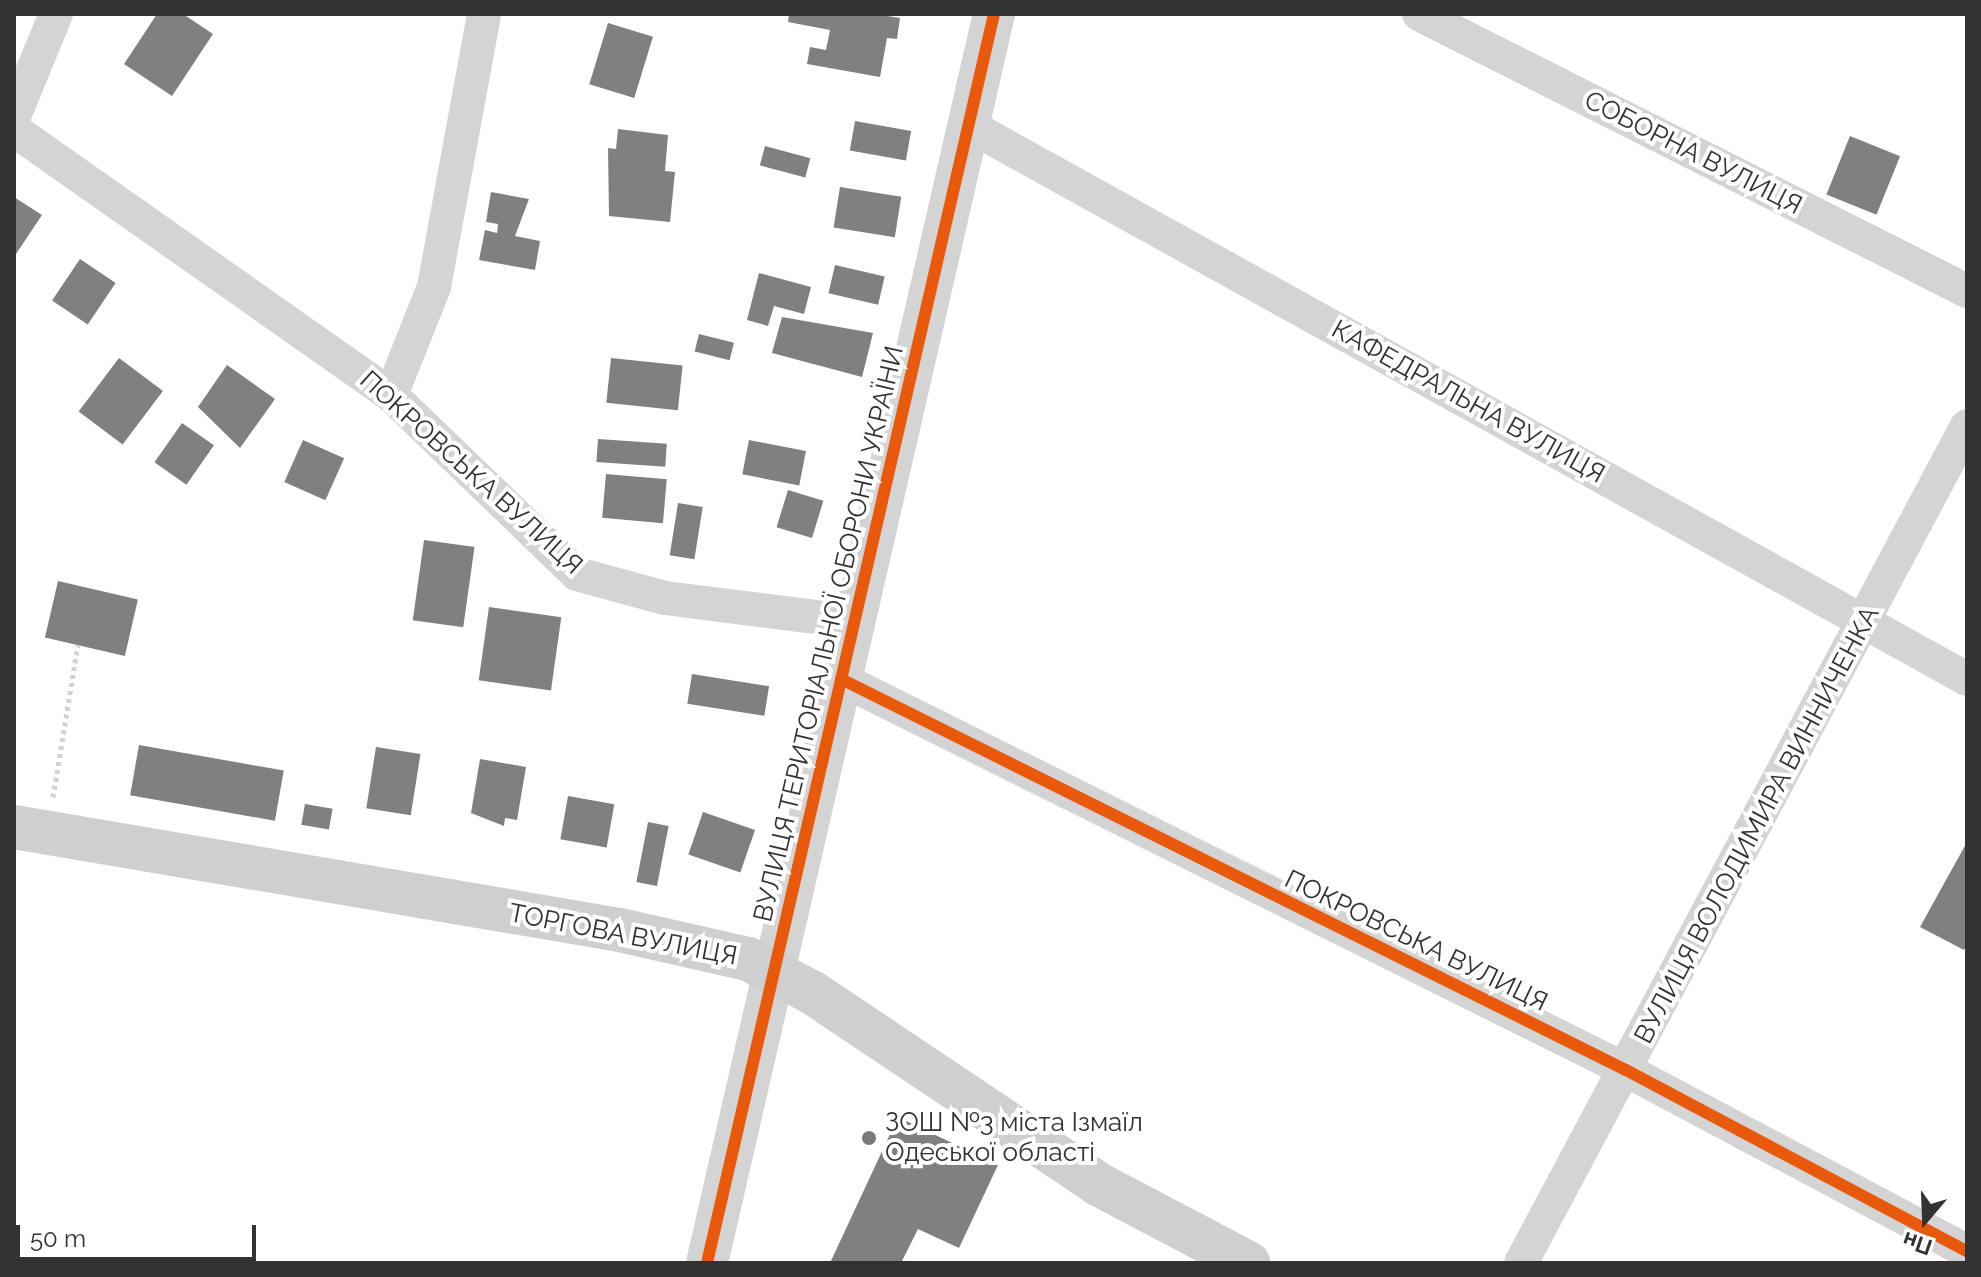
<!DOCTYPE html>
<html>
<head>
<meta charset="utf-8">
<style>
  body { margin:0 }
  #map { position:relative; width:1981px; height:1277px; overflow:hidden; background:#fff; font-family:Raleway,sans-serif }
  div>[style] { position:absolute }
  .building>* { inset:0; background:#808080; transform-origin:0 0 }
  .path>* { height:5px; margin-top:-2.5px; transform-origin:0; background:repeating-linear-gradient(90deg,#d2d2d2 0 4px,transparent 0 8px) }
  .minor>* { height:34px; margin:-17px; padding:0 17px; transform-origin:17px; border-radius:17px; background:#d4d4d4 }
  .tertiary>* { height:42px; margin:-21px; padding:0 21px; transform-origin:21px; border-radius:21px; background:#d4d4d4 }
  .secondary>* { height:44px; margin:-22px; padding:0 22px; transform-origin:22px; border-radius:22px; background:#cfcfcf }
  .cycleway>* { height:12px; margin:-6px; padding:0 6px; transform-origin:6px; border-radius:6px; background:#e8590c }
  .dots>* { width:22px; height:22px; translate:-50% -50%; box-sizing:border-box; border:4px solid #fff; border-radius:50% }
  span { translate:-50% -50%; white-space:nowrap; text-align:center; line-height:1.15; -webkit-text-stroke:8px #fff; paint-order:stroke }
  .street-label { font-size:26px; color:#323232 }
  .poi-label { font-size:26px; color:#323232 }
  .left { translate:0 -50%; text-align:left }
  .frame { position:absolute; inset:0; border:16px solid #323232; pointer-events:none }
  .north { position:absolute; left:1885px; top:1181px; width:80px; height:80px; -webkit-text-stroke:6px #fff; paint-order:stroke; rotate:199deg; font-size:22px; font-weight:700; line-height:32px; text-align:center; color:#323232 }
  .north::after { content:''; display:block; margin:auto; width:28px; height:36px; background:#323232; clip-path:polygon(50% 0,100% 100%,50% 72%,0 100%) }
  .scale { position:absolute; left:16px; top:1225px; width:240px; height:36px; box-sizing:border-box; border:4px solid #323232; border-top:0; padding-left:10px; font-size:24px; line-height:28px; white-space:nowrap; color:#323232; -webkit-text-stroke:6px #fff; paint-order:stroke }
</style>
</head>
<body>
<div id="map">
  <div class="building">
    <div style="clip-path:polygon(157px 14px,183px 14px,213px 34px,172px 96px,124px 64px)"></div>
    <div style="clip-path:polygon(789px 14px,875px 14px,900px 18px,897px 39px,887px 38px,880px 77px,807px 64px,810px 47px,826px 50px,830px 30px,788px 22px)"></div>
    <div style="left:608px;top:23px;width:47px;height:64px;rotate:17deg"></div>
    <div style="left:855px;top:121px;width:57px;height:30px;rotate:10deg"></div>
    <div style="clip-path:polygon(618px 129px,668px 135px,665px 171px,675px 172px,670px 222px,609px 216px,608px 148px,616px 149px)"></div>
    <div style="left:1850px;top:136px;width:54px;height:63px;rotate:22deg"></div>
    <div style="left:765px;top:146px;width:47px;height:20px;rotate:15deg"></div>
    <div style="left:840px;top:187px;width:62px;height:41px;rotate:9deg"></div>
    <div style="clip-path:polygon(491px 192px,529px 199px,515px 236px,540px 241px,535px 270px,479px 260px,485px 230px,497px 233px,498px 224px,486px 222px)"></div>
    <div style="clip-path:polygon(14px 197px,42px 215px,14px 257px)"></div>
    <div style="left:80px;top:259px;width:43px;height:50px;rotate:34deg"></div>
    <div style="left:835px;top:265px;width:51px;height:29px;rotate:13deg"></div>
    <div style="clip-path:polygon(759px 273px,811px 287px,804px 314px,774px 306px,768px 326px,747px 320px)"></div>
    <div style="clip-path:polygon(782px 317px,873px 333px,862px 377px,772px 353px)"></div>
    <div style="left:699px;top:334px;width:36px;height:18px;rotate:14deg"></div>
    <div style="left:119px;top:358px;width:55px;height:67px;rotate:37deg"></div>
    <div style="left:611px;top:358px;width:72px;height:45px;rotate:6deg"></div>
    <div style="clip-path:polygon(227px 365px,275px 399px,240px 448px,198px 407px)"></div>
    <div style="left:182px;top:423px;width:39px;height:48px;rotate:35deg"></div>
    <div style="left:598px;top:439px;width:69px;height:23px;rotate:4deg"></div>
    <div style="left:303px;top:440px;width:45px;height:46px;rotate:24deg"></div>
    <div style="left:749px;top:440px;width:58px;height:35px;rotate:11deg"></div>
    <div style="left:606px;top:474px;width:61px;height:44px;rotate:5deg"></div>
    <div style="left:788px;top:490px;width:37px;height:39px;rotate:17deg"></div>
    <div style="left:678px;top:503px;width:25px;height:53px;rotate:9deg"></div>
    <div style="left:424px;top:540px;width:51px;height:81px;rotate:8deg"></div>
    <div style="left:58px;top:581px;width:82px;height:58px;rotate:13deg"></div>
    <div style="left:489px;top:607px;width:73px;height:74px;rotate:8deg"></div>
    <div style="left:692px;top:674px;width:78px;height:30px;rotate:9deg"></div>
    <div style="left:139px;top:745px;width:147px;height:51px;rotate:10deg"></div>
    <div style="left:376px;top:747px;width:45px;height:62px;rotate:9deg"></div>
    <div style="clip-path:polygon(480px 759px,526px 767px,517px 820px,505px 818px,504px 826px,471px 813px)"></div>
    <div style="left:568px;top:796px;width:47px;height:44px;rotate:10deg"></div>
    <div style="left:305px;top:804px;width:28px;height:21px;rotate:10deg"></div>
    <div style="left:703px;top:812px;width:55px;height:45px;rotate:19deg"></div>
    <div style="left:648px;top:822px;width:21px;height:61px;rotate:11deg"></div>
    <div style="clip-path:polygon(1967px 842px,1967px 944px,1964px 950px,1920px 927px)"></div>
    <div style="clip-path:polygon(898px 1117px,998px 1165px,959px 1248px,918px 1229px,901px 1263px,830px 1263px)"></div>
  </div>
  <div class="path">
    <div style="left:53px;top:797px;width:154px;rotate:-80.7deg"></div>
  </div>
  <div class="minor">
    <div style="left:1419px;top:14px;width:614px;rotate:26.82deg"></div>
    <div style="left:14px;top:116px;width:110px;rotate:-67.6deg"></div>
    <div style="left:968px;top:125px;width:1142px;rotate:29.01deg"></div>
    <div style="left:14px;top:130px;width:461px;rotate:35.1deg"></div>
    <div style="left:391px;top:395px;width:258px;rotate:43.9deg"></div>
    <div style="left:577px;top:574px;width:91px;rotate:15.3deg"></div>
    <div style="left:665px;top:598px;width:191px;rotate:7.2deg"></div>
    <div style="left:391px;top:395px;width:116px;rotate:-68.3deg"></div>
    <div style="left:434px;top:287px;width:278px;rotate:-79.6deg"></div>
    <div style="left:841px;top:679px;width:877px;rotate:26.48deg"></div>
    <div style="left:1626px;top:1070px;width:386px;rotate:28deg"></div>
    <div style="left:1521px;top:1263px;width:948px;rotate:-61.95deg"></div>
  </div>
  <div class="tertiary">
    <div style="left:707px;top:1263px;width:1282px;rotate:-77.06deg"></div>
  </div>
  <div class="secondary">
    <div style="left:14px;top:827px;width:615px;rotate:9.65deg"></div>
    <div style="left:620px;top:930px;width:131px;rotate:12.8deg"></div>
    <div style="left:748px;top:959px;width:73px;rotate:27.6deg"></div>
    <div style="left:813px;top:993px;width:343px;rotate:33.8deg"></div>
    <div style="left:1098px;top:1184px;width:170px;rotate:27.8deg"></div>
  </div>
  <div class="cycleway">
    <div style="left:841px;top:679px;width:877px;rotate:26.48deg"></div>
    <div style="left:1626px;top:1070px;width:386px;rotate:28deg"></div>
    <div style="left:707px;top:1263px;width:1282px;rotate:-77.06deg"></div>
  </div>
  <div class="dots">
    <div style="left:869px;top:1138px;background:#7a7a7a"></div>
  </div>
  <div class="street-label">
    <span style="left:1693px;top:153px;rotate:27deg">СОБОРНА ВУЛИЦЯ</span>
    <span style="left:1468px;top:402px;rotate:29deg">КАФЕДРАЛЬНА ВУЛИЦЯ</span>
    <span style="left:471px;top:473px;rotate:42deg">ПОКРОВСЬКА ВУЛИЦЯ</span>
    <span style="left:829px;top:634px;rotate:-77deg">ВУЛИЦЯ ТЕРИТОРІАЛЬНОЇ ОБОРОНИ УКРАЇНИ</span>
    <span style="left:1757px;top:825px;rotate:-62deg">ВУЛИЦЯ ВОЛОДИМИРА ВИННИЧЕНКА</span>
    <span style="left:623px;top:935px;rotate:11deg">ТОРГОВА ВУЛИЦЯ</span>
    <span style="left:1416px;top:941px;rotate:26deg">ПОКРОВСЬКА ВУЛИЦЯ</span>
  </div>
  <div class="poi-label">
    <span class="left" style="left:885px;top:1138px">ЗОШ №3 міста Ізмаїл<br>Одеської області</span>
  </div>
  <div class="frame"></div>
  <div class="north">Пн</div>
  <div class="scale">50 m</div>
</div>
</body>
</html>
